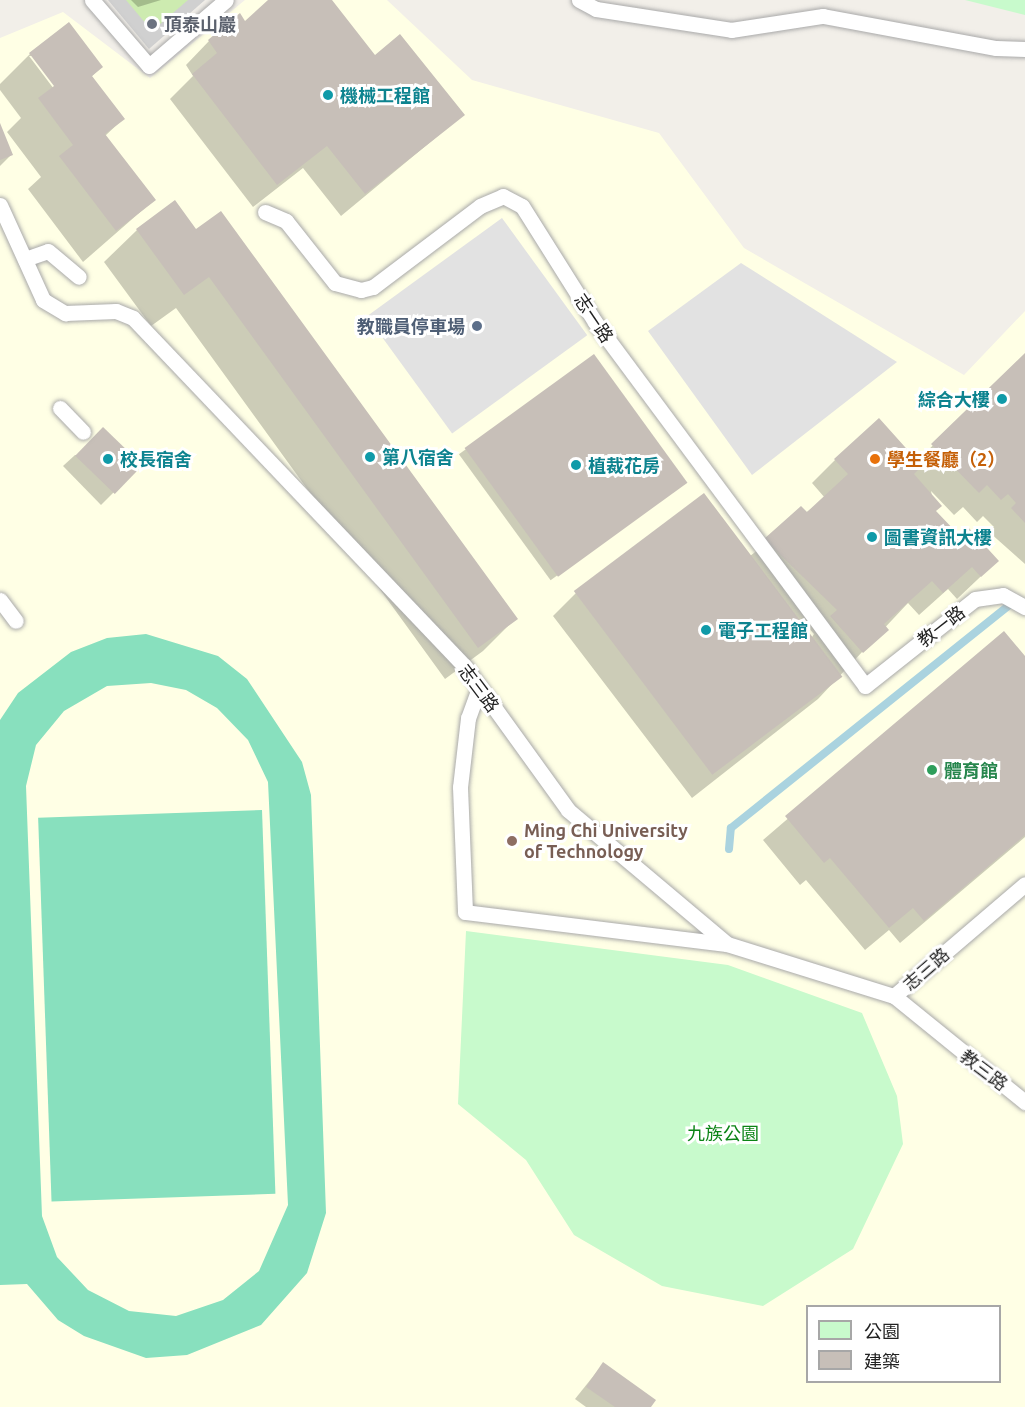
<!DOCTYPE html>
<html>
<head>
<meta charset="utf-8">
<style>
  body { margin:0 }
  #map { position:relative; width:1025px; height:1407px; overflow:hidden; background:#f2efe9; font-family:Ubuntu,"Noto Sans TC",sans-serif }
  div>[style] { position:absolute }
  .education>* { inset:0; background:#ffffe5 }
  .religious>* { inset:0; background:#d0d0d0 }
  .grass>* { inset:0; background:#cdebb0 }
  .park>* { inset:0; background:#c8facc }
  .pitch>* { inset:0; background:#88e0be; transform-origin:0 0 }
  .parking>* { inset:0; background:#e2e2e2; transform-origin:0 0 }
  .shadow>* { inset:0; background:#0003; transform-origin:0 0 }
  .stream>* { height:8px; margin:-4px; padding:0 4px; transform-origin:4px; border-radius:4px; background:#aad3df }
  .building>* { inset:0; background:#c7bfb8; transform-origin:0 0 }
  .roads { filter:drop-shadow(0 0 2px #a9a9a9) drop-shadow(0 0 2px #a9a9a9) }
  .lane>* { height:15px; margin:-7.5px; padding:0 7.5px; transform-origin:7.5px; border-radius:7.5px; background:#fff }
  .dots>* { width:16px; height:16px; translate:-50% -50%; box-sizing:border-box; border:3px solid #fff; border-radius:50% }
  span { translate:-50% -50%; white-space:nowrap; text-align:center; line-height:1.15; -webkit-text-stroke:6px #fff; paint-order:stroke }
  .worship-label { font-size:18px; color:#5b616d; font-weight:700 }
  .left { translate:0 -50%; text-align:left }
  .culture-label { font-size:18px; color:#0d838f; font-weight:700 }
  .right { translate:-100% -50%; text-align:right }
  .street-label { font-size:18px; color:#222 }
  .service-label { font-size:18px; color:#4e5e75; font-weight:700 }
  .food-label { font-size:18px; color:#c56008; font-weight:700 }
  .leisure-label { font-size:18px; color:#27864d; font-weight:700 }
  .education-label { font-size:18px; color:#785e54; font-weight:700 }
  .park-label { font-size:18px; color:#0c8416 }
  .legend { position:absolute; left:806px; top:1305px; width:195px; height:78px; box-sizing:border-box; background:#fff; border:2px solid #a7a7a7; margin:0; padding:8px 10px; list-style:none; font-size:18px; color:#222 }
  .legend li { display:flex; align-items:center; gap:12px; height:30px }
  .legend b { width:30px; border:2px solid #a7a7a7 }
</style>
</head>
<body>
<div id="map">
  <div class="education">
    <div style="clip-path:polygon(evenodd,245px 0,387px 0,472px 80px,659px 133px,744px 248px,964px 375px,1025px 311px,1025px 1407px,0 1407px,0 38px,63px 12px,150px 78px,245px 0,808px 1306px,1000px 1306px,1000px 1382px,808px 1382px,808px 1306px)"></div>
  </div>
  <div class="religious">
    <div style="clip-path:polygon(108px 0,205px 0,149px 49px)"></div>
  </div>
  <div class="grass">
    <div style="clip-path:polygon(126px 0,188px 0,152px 31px)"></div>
  </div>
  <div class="park">
    <div style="clip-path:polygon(965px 0,1025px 0,1025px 15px)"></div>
    <div style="clip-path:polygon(466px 931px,728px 965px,862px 1013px,897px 1096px,903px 1144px,853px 1249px,763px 1306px,662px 1286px,574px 1235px,526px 1160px,458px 1104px)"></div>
  </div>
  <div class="pitch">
    <div style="clip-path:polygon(evenodd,146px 634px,218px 656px,247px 679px,302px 762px,311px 795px,326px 1213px,307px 1273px,261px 1325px,187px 1355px,146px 1358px,84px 1336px,58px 1320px,27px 1284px,0 1285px,0 720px,18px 693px,71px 652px,107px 638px,146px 634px,151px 683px,186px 690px,217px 708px,248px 740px,268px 782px,288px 1205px,259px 1271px,223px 1300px,176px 1316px,129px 1311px,88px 1290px,57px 1257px,42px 1216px,26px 786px,36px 745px,64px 711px,107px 686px,151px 683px)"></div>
    <div style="left:262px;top:810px;width:384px;height:224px;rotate:88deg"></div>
  </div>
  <div class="parking">
    <div style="left:502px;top:218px;width:145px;height:167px;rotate:54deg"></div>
    <div style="clip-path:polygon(741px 263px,897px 362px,752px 475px,648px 331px)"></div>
  </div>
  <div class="shadow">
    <div style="clip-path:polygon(131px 0,161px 0,138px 7px)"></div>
    <div style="clip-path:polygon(271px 0,330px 0,374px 57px,463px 115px,341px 216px,303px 168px,253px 207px,170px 99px,193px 76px,186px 65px,209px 41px,244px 23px)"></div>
    <div style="clip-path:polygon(evenodd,68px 24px,101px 67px,91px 77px,123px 119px,105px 136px,154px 200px,83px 262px,28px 189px,41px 177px,7px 132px,21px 118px,0 90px,0 84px,30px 54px,68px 24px,29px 56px,33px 56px,59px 91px,57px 93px,29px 56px)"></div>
    <div style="clip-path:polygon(0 127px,12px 154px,0 166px)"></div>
    <div style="clip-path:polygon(137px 230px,196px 231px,516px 618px,483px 651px,445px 679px,176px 308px,151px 326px,104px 262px)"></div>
    <div style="clip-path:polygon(evenodd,1025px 355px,1025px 564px,989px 532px,994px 527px,983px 516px,977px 522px,963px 507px,954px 515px,931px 491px,935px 511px,957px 536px,997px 561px,957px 599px,948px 589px,919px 615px,908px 603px,818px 699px,692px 798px,553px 616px,576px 593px,750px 556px,825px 498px,812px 483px,835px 460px,916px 462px,1025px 355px,801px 619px,814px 634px,812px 637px,800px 621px,801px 619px)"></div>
    <div style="left:594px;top:356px;width:156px;height:167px;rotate:54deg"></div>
    <div style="clip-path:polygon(75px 455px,141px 465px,101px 505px,63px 466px)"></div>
    <div style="clip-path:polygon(1004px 633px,1025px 658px,1025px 837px,900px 943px,889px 930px,865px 950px,806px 880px,800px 885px,763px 840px)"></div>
    <div style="clip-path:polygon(603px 1364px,650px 1407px,586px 1407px,575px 1399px)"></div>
  </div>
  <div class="stream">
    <div style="left:729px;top:849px;width:21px;rotate:-85deg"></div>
    <div style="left:731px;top:828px;width:363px;rotate:-38.7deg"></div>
  </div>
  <div class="building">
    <div style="clip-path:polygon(268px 0,332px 0,375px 55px,400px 34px,465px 115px,365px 194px,327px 146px,277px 185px,192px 74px,217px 53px,208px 40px,240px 13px,245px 21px)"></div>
    <div style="clip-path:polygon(69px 22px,103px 67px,92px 76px,125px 119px,105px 134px,156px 200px,116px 231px,59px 156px,73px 145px,38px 98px,54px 86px,29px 53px)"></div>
    <div style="clip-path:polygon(0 123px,13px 155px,0 160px)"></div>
    <div style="clip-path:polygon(175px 200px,196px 229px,221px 211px,518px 619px,478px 648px,209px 277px,184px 295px,136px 229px)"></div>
    <div style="clip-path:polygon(1025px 353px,1025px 523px,1011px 508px,1016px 503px,1008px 494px,1001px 500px,987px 485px,979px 493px,931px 444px)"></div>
    <div style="left:594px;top:354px;width:159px;height:160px;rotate:54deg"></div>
    <div style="clip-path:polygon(879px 418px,922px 466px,914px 474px,942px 506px,936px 511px,958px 534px,967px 526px,999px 561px,981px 577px,972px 567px,943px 593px,932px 581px,884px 624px,889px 630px,863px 653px,830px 616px,837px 610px,764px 539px,801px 506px,807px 512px,848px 474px,834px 459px)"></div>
    <div style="left:103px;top:427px;width:55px;height:40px;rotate:44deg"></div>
    <div style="left:704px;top:493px;width:230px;height:163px;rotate:53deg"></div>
    <div style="clip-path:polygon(1004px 631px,1025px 656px,1025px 835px,924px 921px,913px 908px,889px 928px,830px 858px,824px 863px,785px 816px)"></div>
    <div style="clip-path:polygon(603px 1362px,656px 1400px,651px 1407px,615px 1407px,586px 1387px)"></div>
  </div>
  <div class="roads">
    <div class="lane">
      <div style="left:92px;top:0;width:87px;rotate:49.2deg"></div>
      <div style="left:149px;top:66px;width:101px;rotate:-40.6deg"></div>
      <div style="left:579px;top:0;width:19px;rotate:28deg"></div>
      <div style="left:596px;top:9px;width:137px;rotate:8.8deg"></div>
      <div style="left:731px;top:30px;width:93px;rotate:-8.7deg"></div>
      <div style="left:823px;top:16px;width:176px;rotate:10.5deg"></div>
      <div style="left:996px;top:48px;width:29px;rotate:2deg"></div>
      <div style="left:0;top:205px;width:104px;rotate:65.6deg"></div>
      <div style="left:43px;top:300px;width:26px;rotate:31deg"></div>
      <div style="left:65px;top:313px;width:51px;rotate:-2.2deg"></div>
      <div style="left:116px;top:311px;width:18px;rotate:22deg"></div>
      <div style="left:133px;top:318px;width:482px;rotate:46.4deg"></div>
      <div style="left:465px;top:667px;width:176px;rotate:54.2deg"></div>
      <div style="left:568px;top:810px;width:208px;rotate:40.1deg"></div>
      <div style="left:727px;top:944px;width:175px;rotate:17.3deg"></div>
      <div style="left:894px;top:996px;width:172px;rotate:-40.5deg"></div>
      <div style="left:265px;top:212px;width:23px;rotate:23deg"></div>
      <div style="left:286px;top:221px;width:79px;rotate:51.7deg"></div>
      <div style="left:335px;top:283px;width:27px;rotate:15deg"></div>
      <div style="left:361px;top:290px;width:12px;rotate:-14deg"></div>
      <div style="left:373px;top:287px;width:134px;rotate:-37.1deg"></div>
      <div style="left:480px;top:206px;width:25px;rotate:-23deg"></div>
      <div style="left:503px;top:196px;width:21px;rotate:28deg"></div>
      <div style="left:522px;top:206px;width:137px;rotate:57.8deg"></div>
      <div style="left:595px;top:322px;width:453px;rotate:53.4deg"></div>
      <div style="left:865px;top:686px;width:140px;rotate:-38.3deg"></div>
      <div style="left:975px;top:599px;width:28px;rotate:-8deg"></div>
      <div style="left:1003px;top:595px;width:25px;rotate:29deg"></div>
      <div style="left:25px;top:259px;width:24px;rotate:-19deg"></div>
      <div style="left:48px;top:251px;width:40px;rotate:40deg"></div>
      <div style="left:60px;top:408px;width:33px;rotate:46deg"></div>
      <div style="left:0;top:600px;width:26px;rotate:53deg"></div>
      <div style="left:479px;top:688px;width:32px;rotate:110deg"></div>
      <div style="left:468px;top:718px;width:69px;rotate:96.6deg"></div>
      <div style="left:460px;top:787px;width:125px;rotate:87.7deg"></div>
      <div style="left:465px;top:912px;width:262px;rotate:7deg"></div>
      <div style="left:894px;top:996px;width:169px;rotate:39deg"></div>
    </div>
  </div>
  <div class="dots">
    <div style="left:152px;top:24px;background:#6b7280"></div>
    <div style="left:328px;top:95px;background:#0f9aa8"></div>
    <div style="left:477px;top:326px;background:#5c6f8a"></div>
    <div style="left:1002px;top:399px;background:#0f9aa8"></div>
    <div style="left:370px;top:457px;background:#0f9aa8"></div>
    <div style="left:108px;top:459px;background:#0f9aa8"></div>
    <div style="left:875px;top:459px;background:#e8710a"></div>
    <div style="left:576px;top:465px;background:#0f9aa8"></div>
    <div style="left:872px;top:537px;background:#0f9aa8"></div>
    <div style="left:706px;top:630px;background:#0f9aa8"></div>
    <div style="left:932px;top:770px;background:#2e9e5b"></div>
    <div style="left:512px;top:841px;background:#8d6e63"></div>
  </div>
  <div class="worship-label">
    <span class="left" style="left:164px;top:24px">頂泰山巖</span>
  </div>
  <div class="culture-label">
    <span class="left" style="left:340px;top:95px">機械工程館</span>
    <span class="right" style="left:990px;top:399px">綜合大樓</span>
    <span class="left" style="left:382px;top:457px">第八宿舍</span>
    <span class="left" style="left:120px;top:459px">校長宿舍</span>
    <span class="left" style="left:588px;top:465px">植裁花房</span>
    <span class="left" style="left:884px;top:537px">圖書資訊大樓</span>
    <span class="left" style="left:718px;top:630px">電子工程館</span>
  </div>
  <div class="street-label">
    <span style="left:594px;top:318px;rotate:56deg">志一路</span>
    <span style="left:941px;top:626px;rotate:-38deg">教一路</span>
    <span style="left:479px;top:688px;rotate:53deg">志三路</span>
    <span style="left:926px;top:969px;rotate:-41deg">志三路</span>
    <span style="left:984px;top:1070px;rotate:37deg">教三路</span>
  </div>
  <div class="service-label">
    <span class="right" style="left:465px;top:326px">教職員停車場</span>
  </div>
  <div class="food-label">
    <span class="left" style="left:887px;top:459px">學生餐廳（2）</span>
  </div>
  <div class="leisure-label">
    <span class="left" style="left:944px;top:770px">體育館</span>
  </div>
  <div class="education-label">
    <span class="left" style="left:524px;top:841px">Ming Chi University<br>of Technology</span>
  </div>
  <div class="park-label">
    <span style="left:723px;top:1133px">九族公園</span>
  </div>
  <ul class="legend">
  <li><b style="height:16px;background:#c8facc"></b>公園</li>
  <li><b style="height:16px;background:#c7bfb8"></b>建築</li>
  </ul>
</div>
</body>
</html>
